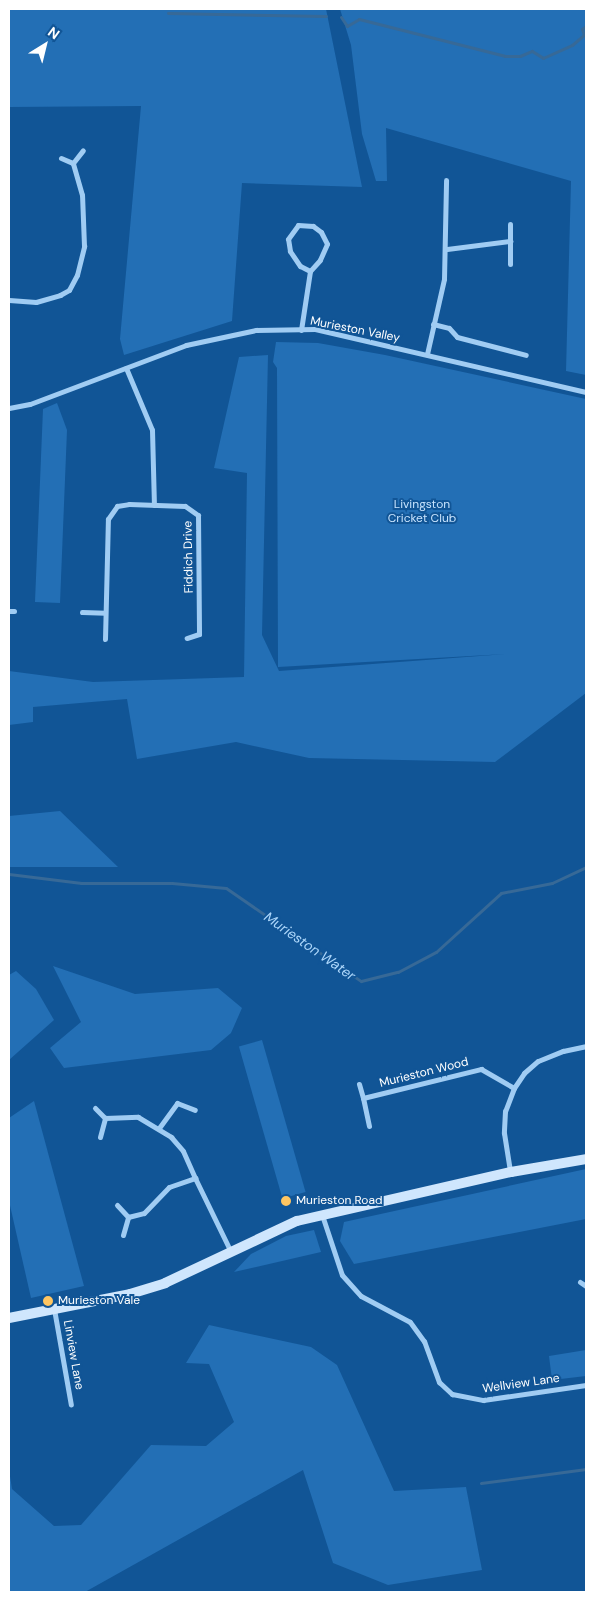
<!DOCTYPE html>
<html>
<head>
<meta charset="utf-8">
<style>
  body { margin:0 }
  #map { position:relative; width:595px; height:1601px; overflow:hidden; background:#115596; font-family:"DM Sans",sans-serif }
  div>[style] { position:absolute }
  .green>* { inset:0; background:#236fb5; transform-origin:0 0 }
  .stream>* { height:3px; margin:-1.5px; padding:0 1.5px; transform-origin:1.5px; border-radius:1.5px; background:#376997 }
  .street>* { height:5px; margin:-2.5px; padding:0 2.5px; transform-origin:2.5px; border-radius:2.5px; background:#a0ccf3 }
  .secondary>* { height:10px; margin:-5px; padding:0 5px; transform-origin:5px; border-radius:5px; background:#cfe6fd }
  .dots>* { width:14px; height:14px; translate:-50% -50%; box-sizing:border-box; border:2px solid #115596; border-radius:50% }
  span { translate:-50% -50%; white-space:nowrap; text-align:center; line-height:1.15; -webkit-text-stroke:4px #115596; paint-order:stroke }
  .street-label { font-size:12px; color:#fff }
  .park-label { font-size:12px; color:#c8e4fe }
  .poi-label { font-size:12px; color:#fff }
  .left { translate:0 -50%; text-align:left }
  .water-label { font-size:14px; color:#acd6fa; font-style:italic }
  .frame { position:absolute; inset:0; border:10px solid #fff; pointer-events:none }
  .north { position:absolute; left:20px; top:20px; width:50px; height:50px; -webkit-text-stroke:4px #115596; paint-order:stroke; rotate:36deg; font-size:14px; font-weight:700; line-height:20px; text-align:center; color:#fff }
  .north::after { content:''; display:block; margin:auto; width:18px; height:22px; background:#fff; clip-path:polygon(50% 0,100% 100%,50% 72%,0 100%) }
</style>
</head>
<body>
<div id="map">
  <div class="green">
    <div style="clip-path:polygon(9px 9px,326px 9px,362px 187px,242px 183px,232px 321px,124px 355px,120px 339px,141px 106px,9px 107px)"></div>
    <div style="clip-path:polygon(340px 9px,586px 9px,586px 375px,566px 371px,571px 181px,386px 128px,387px 181px,376px 181px,362px 134px,351px 45px)"></div>
    <div style="clip-path:polygon(276px 342px,318px 343px,385px 355px,586px 399px,586px 693px,495px 762px,309px 758px,236px 742px,137px 759px,127px 699px,33px 707px,33px 722px,9px 725px,9px 671px,93px 682px,244px 677px,247px 473px,214px 468px,239px 357px,268px 355px,262px 635px,279px 671px,506px 654px,278px 667px,277px 368px,273px 362px)"></div>
    <div style="clip-path:polygon(57px 403px,67px 430px,60px 603px,35px 602px,43px 409px)"></div>
    <div style="clip-path:polygon(60px 811px,118px 867px,9px 867px,9px 816px)"></div>
    <div style="clip-path:polygon(53px 966px,135px 994px,218px 988px,242px 1008px,231px 1033px,211px 1050px,64px 1068px,50px 1048px,81px 1022px)"></div>
    <div style="clip-path:polygon(16px 971px,36px 989px,54px 1020px,9px 1060px,9px 975px)"></div>
    <div style="left:262px;top:1040px;width:158px;height:24px;rotate:74deg"></div>
    <div style="clip-path:polygon(34px 1101px,84px 1286px,31px 1298px,9px 1201px,9px 1118px)"></div>
    <div style="clip-path:polygon(586px 1169px,586px 1219px,354px 1264px,340px 1241px,344px 1222px)"></div>
    <div style="clip-path:polygon(314px 1230px,321px 1252px,234px 1272px,251px 1254px,286px 1236px)"></div>
    <div style="clip-path:polygon(209px 1325px,311px 1347px,337px 1365px,394px 1491px,466px 1487px,482px 1570px,388px 1585px,333px 1563px,303px 1470px,85px 1592px,9px 1592px,9px 1470px,12px 1489px,54px 1526px,81px 1525px,151px 1445px,206px 1446px,234px 1422px,209px 1364px,186px 1363px)"></div>
    <div style="clip-path:polygon(586px 1350px,586px 1376px,552px 1380px,549px 1356px)"></div>
  </div>
  <div class="stream">
    <div style="left:168px;top:13px;width:158px;rotate:1.1deg"></div>
    <div style="left:341px;top:17px;width:11px;rotate:56deg"></div>
    <div style="left:347px;top:26px;width:14px;rotate:-30deg"></div>
    <div style="left:359px;top:19px;width:151px;rotate:14.2deg"></div>
    <div style="left:505px;top:56px;width:15px"></div>
    <div style="left:520px;top:56px;width:13px;rotate:-23deg"></div>
    <div style="left:532px;top:51px;width:13px;rotate:32deg"></div>
    <div style="left:543px;top:58px;width:32px;rotate:-24deg"></div>
    <div style="left:572px;top:45px;width:16px;rotate:-40deg"></div>
    <div style="left:584px;top:35px;width:6px;rotate:-108deg"></div>
    <div style="left:582px;top:29px;width:5px;rotate:-37deg"></div>
    <div style="left:9px;top:874px;width:73px;rotate:7.1deg"></div>
    <div style="left:81px;top:883px;width:91px"></div>
    <div style="left:172px;top:883px;width:54px;rotate:5.3deg"></div>
    <div style="left:226px;top:888px;width:164px;rotate:34.6deg"></div>
    <div style="left:361px;top:981px;width:38px;rotate:-14deg"></div>
    <div style="left:398px;top:972px;width:43px;rotate:-27.8deg"></div>
    <div style="left:436px;top:952px;width:88px;rotate:-42.2deg"></div>
    <div style="left:501px;top:893px;width:52px;rotate:-11.1deg"></div>
    <div style="left:552px;top:883px;width:38px;rotate:-25deg"></div>
    <div style="left:481px;top:1483px;width:106px;rotate:-7.6deg"></div>
  </div>
  <div class="street">
    <div style="left:61px;top:158px;width:13px;rotate:23deg"></div>
    <div style="left:73px;top:163px;width:16px;rotate:-52deg"></div>
    <div style="left:510px;top:224px;width:17px;rotate:90deg"></div>
    <div style="left:447px;top:249px;width:64px;rotate:-7.2deg"></div>
    <div style="left:510px;top:241px;width:23px;rotate:90deg"></div>
    <div style="left:9px;top:300px;width:27px;rotate:4deg"></div>
    <div style="left:36px;top:302px;width:25px;rotate:-16deg"></div>
    <div style="left:60px;top:295px;width:10px;rotate:-29deg"></div>
    <div style="left:69px;top:290px;width:17px;rotate:-62deg"></div>
    <div style="left:77px;top:275px;width:30px;rotate:-76deg"></div>
    <div style="left:84px;top:246px;width:51px;rotate:-92.2deg"></div>
    <div style="left:82px;top:195px;width:33px;rotate:-106deg"></div>
    <div style="left:433px;top:324px;width:16px;rotate:14deg"></div>
    <div style="left:449px;top:328px;width:12px;rotate:48deg"></div>
    <div style="left:457px;top:337px;width:71px;rotate:14.6deg"></div>
    <div style="left:301px;top:330px;width:60px;rotate:-81.3deg"></div>
    <div style="left:310px;top:271px;width:11px;rotate:-153deg"></div>
    <div style="left:300px;top:266px;width:18px;rotate:-124deg"></div>
    <div style="left:290px;top:251px;width:12px;rotate:-99deg"></div>
    <div style="left:288px;top:239px;width:17px;rotate:-54deg"></div>
    <div style="left:298px;top:225px;width:15px;rotate:4deg"></div>
    <div style="left:313px;top:226px;width:10px;rotate:37deg"></div>
    <div style="left:321px;top:232px;width:13px;rotate:63deg"></div>
    <div style="left:327px;top:244px;width:17px;rotate:114deg"></div>
    <div style="left:320px;top:260px;width:15px;rotate:132deg"></div>
    <div style="left:427px;top:354px;width:77px;rotate:-77.2deg"></div>
    <div style="left:444px;top:279px;width:99px;rotate:-88.8deg"></div>
    <div style="left:126px;top:368px;width:67px;rotate:67.2deg"></div>
    <div style="left:152px;top:430px;width:75px;rotate:88.5deg"></div>
    <div style="left:9px;top:408px;width:21px;rotate:-11deg"></div>
    <div style="left:30px;top:404px;width:167px;rotate:-20.7deg"></div>
    <div style="left:186px;top:345px;width:72px;rotate:-12.1deg"></div>
    <div style="left:256px;top:330px;width:59px;rotate:-1deg"></div>
    <div style="left:315px;top:329px;width:278px;rotate:13.1deg"></div>
    <div style="left:9px;top:611px;width:5px"></div>
    <div style="left:82px;top:612px;width:23px;rotate:2deg"></div>
    <div style="left:105px;top:639px;width:120px;rotate:-88.6deg"></div>
    <div style="left:108px;top:519px;width:16px;rotate:-55deg"></div>
    <div style="left:117px;top:506px;width:12px;rotate:-9deg"></div>
    <div style="left:129px;top:504px;width:56px;rotate:2deg"></div>
    <div style="left:185px;top:506px;width:16px;rotate:35deg"></div>
    <div style="left:198px;top:515px;width:119px;rotate:89.5deg"></div>
    <div style="left:199px;top:634px;width:13px;rotate:162deg"></div>
    <div style="left:359px;top:1084px;width:15px;rotate:74deg"></div>
    <div style="left:514px;top:1088px;width:18px;rotate:-56deg"></div>
    <div style="left:524px;top:1073px;width:18px;rotate:-41deg"></div>
    <div style="left:538px;top:1061px;width:27px;rotate:-22deg"></div>
    <div style="left:563px;top:1051px;width:24px;rotate:-12deg"></div>
    <div style="left:95px;top:1108px;width:14px;rotate:45deg"></div>
    <div style="left:369px;top:1126px;width:29px;rotate:-102deg"></div>
    <div style="left:363px;top:1098px;width:122px;rotate:-13.8deg"></div>
    <div style="left:481px;top:1069px;width:38px;rotate:30deg"></div>
    <div style="left:514px;top:1088px;width:25px;rotate:111deg"></div>
    <div style="left:505px;top:1111px;width:22px;rotate:93deg"></div>
    <div style="left:504px;top:1133px;width:39px;rotate:81deg"></div>
    <div style="left:159px;top:1128px;width:31px;rotate:-54deg"></div>
    <div style="left:177px;top:1103px;width:19px;rotate:21deg"></div>
    <div style="left:100px;top:1137px;width:20px;rotate:-75deg"></div>
    <div style="left:105px;top:1118px;width:33px;rotate:-2deg"></div>
    <div style="left:138px;top:1117px;width:39px;rotate:31deg"></div>
    <div style="left:171px;top:1137px;width:18px;rotate:49deg"></div>
    <div style="left:183px;top:1151px;width:30px;rotate:66deg"></div>
    <div style="left:117px;top:1205px;width:16px;rotate:47deg"></div>
    <div style="left:322px;top:1215px;width:63px;rotate:71.6deg"></div>
    <div style="left:342px;top:1275px;width:28px;rotate:48deg"></div>
    <div style="left:361px;top:1296px;width:55px;rotate:28deg"></div>
    <div style="left:410px;top:1322px;width:24px;rotate:54deg"></div>
    <div style="left:424px;top:1341px;width:44px;rotate:69.9deg"></div>
    <div style="left:439px;top:1382px;width:18px;rotate:43deg"></div>
    <div style="left:452px;top:1394px;width:32px;rotate:11deg"></div>
    <div style="left:483px;top:1400px;width:104px;rotate:-8.3deg"></div>
    <div style="left:123px;top:1235px;width:19px;rotate:-74deg"></div>
    <div style="left:128px;top:1217px;width:16px;rotate:-14deg"></div>
    <div style="left:144px;top:1213px;width:36px;rotate:-46deg"></div>
    <div style="left:169px;top:1187px;width:28px;rotate:-19deg"></div>
    <div style="left:195px;top:1178px;width:82px;rotate:64.1deg"></div>
    <div style="left:580px;top:1282px;width:7px;rotate:34deg"></div>
    <div style="left:54px;top:1309px;width:97px;rotate:80deg"></div>
  </div>
  <div class="secondary">
    <div style="left:9px;top:1318px;width:123px;rotate:-11.2deg"></div>
    <div style="left:130px;top:1294px;width:37px;rotate:-17deg"></div>
    <div style="left:165px;top:1283px;width:146px;rotate:-25.2deg"></div>
    <div style="left:297px;top:1221px;width:220px;rotate:-12.9deg"></div>
    <div style="left:511px;top:1172px;width:76px;rotate:-9.8deg"></div>
  </div>
  <div class="dots">
    <div style="left:286px;top:1201px;background:#ffc662"></div>
    <div style="left:48px;top:1301px;background:#ffc662"></div>
  </div>
  <div class="street-label">
    <span style="left:355px;top:330px;rotate:11deg">Murieston Valley</span>
    <span style="left:189px;top:557px;rotate:-91deg">Fiddich Drive</span>
    <span style="left:424px;top:1073px;rotate:-14deg">Murieston Wood</span>
    <span style="left:73px;top:1355px;rotate:80deg">Linview Lane</span>
    <span style="left:521px;top:1384px;rotate:-8deg">Wellview Lane</span>
  </div>
  <div class="park-label">
    <span style="left:422px;top:512px">Livingston<br>Cricket Club</span>
  </div>
  <div class="poi-label">
    <span class="left" style="left:296px;top:1201px">Murieston Road</span>
    <span class="left" style="left:58px;top:1301px">Murieston Vale</span>
  </div>
  <div class="water-label">
    <span style="left:310px;top:946px;rotate:35deg">Murieston Water</span>
  </div>
  <div class="frame"></div>
  <div class="north">N</div>
</div>
</body>
</html>
